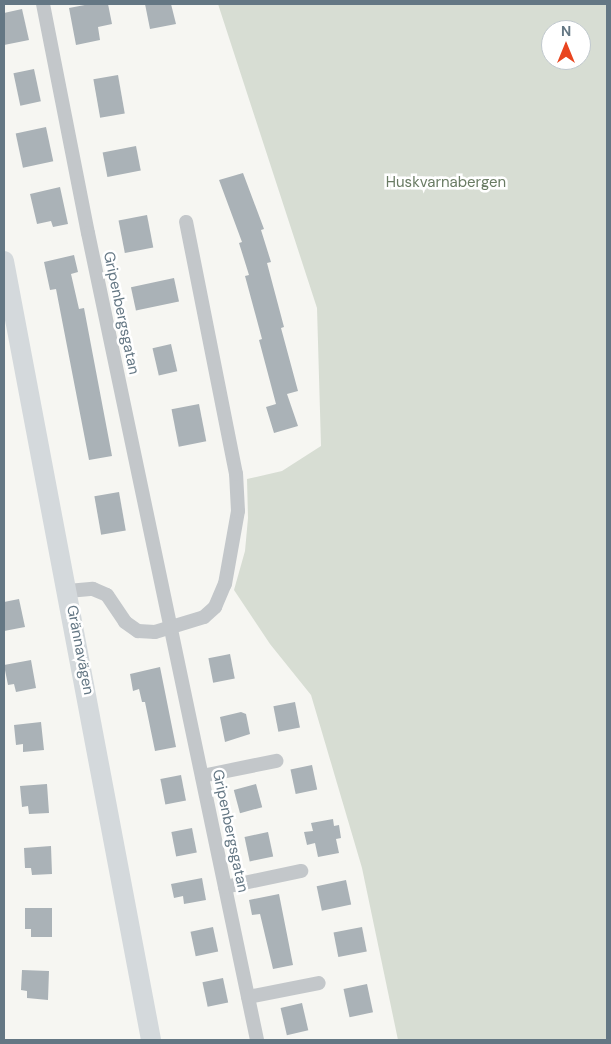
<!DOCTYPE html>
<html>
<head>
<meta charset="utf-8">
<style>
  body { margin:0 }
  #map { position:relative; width:611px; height:1044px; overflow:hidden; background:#f6f6f2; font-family:"DM Sans",sans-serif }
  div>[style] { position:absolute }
  .green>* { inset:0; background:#d7ddd3 }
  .building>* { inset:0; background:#aab2b7; transform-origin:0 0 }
  .street>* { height:14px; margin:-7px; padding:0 7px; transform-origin:7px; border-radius:7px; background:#c3c7ca }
  .secondary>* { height:20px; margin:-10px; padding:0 10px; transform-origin:10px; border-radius:10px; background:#d4d9dc }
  span { translate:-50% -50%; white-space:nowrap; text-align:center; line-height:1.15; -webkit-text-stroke:5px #fff; paint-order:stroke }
  .park-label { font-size:15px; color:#697b63 }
  .street-label { font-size:15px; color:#647784 }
  .frame { position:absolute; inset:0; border:5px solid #647784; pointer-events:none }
  .north { position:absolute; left:541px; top:20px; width:50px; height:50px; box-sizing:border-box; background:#fff; border:1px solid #c1c9ce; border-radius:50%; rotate:0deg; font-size:14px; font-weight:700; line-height:20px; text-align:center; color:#647784 }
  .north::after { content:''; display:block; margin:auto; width:18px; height:22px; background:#e9451f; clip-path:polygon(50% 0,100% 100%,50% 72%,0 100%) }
</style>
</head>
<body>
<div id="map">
  <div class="green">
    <div style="clip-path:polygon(evenodd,218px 4px,607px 4px,607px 1040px,398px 1040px,362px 868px,311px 695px,270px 644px,234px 590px,245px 551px,248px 518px,247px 479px,282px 471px,321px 446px,317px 308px,218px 4px,551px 30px,581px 30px,581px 60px,551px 60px,551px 30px)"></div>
  </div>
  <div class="building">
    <div style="clip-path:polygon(90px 4px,108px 4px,112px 24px,98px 27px,100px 40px,76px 45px,69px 8px)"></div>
    <div style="clip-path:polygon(145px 4px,171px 4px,176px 24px,150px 29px)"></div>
    <div style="clip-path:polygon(22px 9px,29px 40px,4px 45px,4px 13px)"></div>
    <div style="left:34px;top:69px;width:33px;height:21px;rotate:78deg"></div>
    <div style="left:118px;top:75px;width:39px;height:25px;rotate:80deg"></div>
    <div style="left:46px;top:127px;width:35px;height:31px;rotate:78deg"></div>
    <div style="left:136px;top:146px;width:25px;height:34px;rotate:79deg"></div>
    <div style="clip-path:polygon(243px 173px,264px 229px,261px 230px,271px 262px,267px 263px,284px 327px,281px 328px,298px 391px,287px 394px,298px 426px,274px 433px,266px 407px,276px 404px,259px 340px,262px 339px,245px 276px,249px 275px,239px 243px,242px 242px,219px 180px)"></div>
    <div style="clip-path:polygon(60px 187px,68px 224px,53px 227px,51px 221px,37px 224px,30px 194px)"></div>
    <div style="left:147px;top:215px;width:33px;height:29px;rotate:79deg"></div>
    <div style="clip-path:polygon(74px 255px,78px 272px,71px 274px,79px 309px,84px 308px,112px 456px,89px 460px,56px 289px,50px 290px,44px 262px)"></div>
    <div style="left:174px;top:278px;width:24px;height:44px;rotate:78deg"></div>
    <div style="left:171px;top:344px;width:28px;height:19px;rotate:77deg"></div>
    <div style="left:199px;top:404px;width:38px;height:28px;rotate:79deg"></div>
    <div style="left:119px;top:492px;width:39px;height:25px;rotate:80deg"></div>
    <div style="clip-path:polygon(19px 599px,25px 627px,4px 631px,4px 602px)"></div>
    <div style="left:230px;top:654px;width:25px;height:22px;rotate:79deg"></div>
    <div style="clip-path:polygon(31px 660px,36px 688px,16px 692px,14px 684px,8px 685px,4px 665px)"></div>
    <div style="clip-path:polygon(160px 667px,176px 747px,155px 751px,145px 702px,142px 702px,139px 689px,133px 691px,130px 674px)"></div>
    <div style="left:295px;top:702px;width:26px;height:22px;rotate:79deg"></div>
    <div style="clip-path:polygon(241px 712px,246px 714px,250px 734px,225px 742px,220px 717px)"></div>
    <div style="clip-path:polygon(41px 722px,44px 750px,23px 752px,23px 744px,16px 745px,14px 725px)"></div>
    <div style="left:312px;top:765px;width:25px;height:22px;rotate:78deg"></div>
    <div style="left:181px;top:775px;width:26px;height:21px;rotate:79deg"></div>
    <div style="clip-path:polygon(47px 784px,49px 813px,29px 814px,28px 806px,22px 807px,20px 786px)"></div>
    <div style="left:256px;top:784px;width:24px;height:23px;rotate:75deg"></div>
    <div style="clip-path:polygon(333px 819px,334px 826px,339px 825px,341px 838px,336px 839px,339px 853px,318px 857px,315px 843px,307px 845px,304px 832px,313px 831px,311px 823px)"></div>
    <div style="left:192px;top:828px;width:25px;height:21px;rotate:79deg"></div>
    <div style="left:268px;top:832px;width:25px;height:24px;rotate:78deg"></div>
    <div style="clip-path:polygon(51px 846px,52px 874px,32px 875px,31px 868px,25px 868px,24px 848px)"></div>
    <div style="clip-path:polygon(202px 878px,206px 900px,184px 904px,183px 896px,174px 898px,171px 884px)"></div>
    <div style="left:346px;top:880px;width:25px;height:30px;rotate:78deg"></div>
    <div style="clip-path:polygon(279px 894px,293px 965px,273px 969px,260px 914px,252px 915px,249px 900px)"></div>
    <div style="clip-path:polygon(25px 908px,52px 908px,52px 937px,31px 937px,31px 929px,25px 929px)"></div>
    <div style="left:213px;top:927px;width:25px;height:23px;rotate:78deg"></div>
    <div style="left:362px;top:927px;width:25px;height:29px;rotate:79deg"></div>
    <div style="clip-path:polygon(22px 970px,49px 971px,48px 1000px,27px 998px,27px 991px,21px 990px)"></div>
    <div style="left:223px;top:978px;width:25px;height:21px;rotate:78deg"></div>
    <div style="left:367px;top:984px;width:29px;height:24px;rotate:78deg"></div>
    <div style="left:302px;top:1003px;width:28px;height:22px;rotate:77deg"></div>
  </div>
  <div class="street">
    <div style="left:43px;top:4px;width:233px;rotate:78.9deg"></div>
    <div style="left:88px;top:233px;width:825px;rotate:78.17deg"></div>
    <div style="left:68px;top:591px;width:25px;rotate:-5deg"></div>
    <div style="left:93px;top:589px;width:15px;rotate:23deg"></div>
    <div style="left:107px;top:595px;width:32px;rotate:56deg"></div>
    <div style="left:125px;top:622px;width:16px;rotate:35deg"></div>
    <div style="left:138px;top:631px;width:17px;rotate:3deg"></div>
    <div style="left:155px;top:632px;width:51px;rotate:-17deg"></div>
    <div style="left:204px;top:617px;width:15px;rotate:-42deg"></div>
    <div style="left:215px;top:607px;width:25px;rotate:-67deg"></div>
    <div style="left:225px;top:584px;width:74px;rotate:-79.9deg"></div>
    <div style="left:238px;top:511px;width:37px;rotate:-93deg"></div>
    <div style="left:236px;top:474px;width:257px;rotate:-101.2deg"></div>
    <div style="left:202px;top:776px;width:76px;rotate:-11.5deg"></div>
    <div style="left:225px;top:887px;width:78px;rotate:-11.9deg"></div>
    <div style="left:248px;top:997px;width:72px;rotate:-11.2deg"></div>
  </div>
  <div class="secondary">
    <div style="left:4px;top:261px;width:793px;rotate:79.31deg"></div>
  </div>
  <div class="park-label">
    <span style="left:446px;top:183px">Huskvarnabergen</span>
  </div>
  <div class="street-label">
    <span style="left:121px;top:313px;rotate:78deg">Gripenbergsgatan</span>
    <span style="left:80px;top:650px;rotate:79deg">Grännavägen</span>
    <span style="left:230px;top:831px;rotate:78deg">Gripenbergsgatan</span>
  </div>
  <div class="frame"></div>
  <div class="north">N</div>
</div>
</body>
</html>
